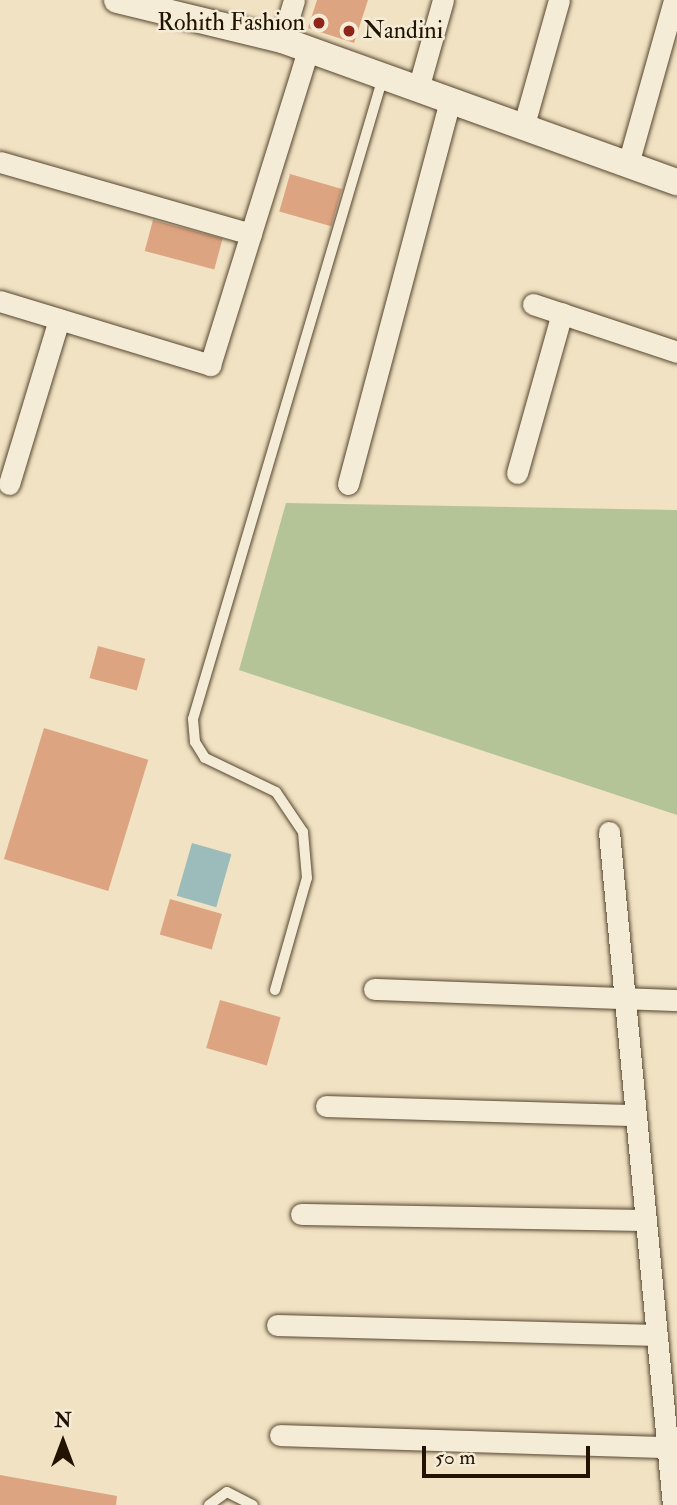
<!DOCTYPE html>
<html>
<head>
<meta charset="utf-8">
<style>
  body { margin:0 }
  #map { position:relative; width:677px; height:1505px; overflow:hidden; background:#f0e2c2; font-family:"IM FELL Double Pica",serif }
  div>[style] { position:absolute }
  .green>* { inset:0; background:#b5c497 }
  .water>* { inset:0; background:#9bbcba; transform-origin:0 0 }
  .building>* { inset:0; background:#dda482; transform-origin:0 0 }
  .roads { filter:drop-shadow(0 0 2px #564630) drop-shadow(0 0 2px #564630) }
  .service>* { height:10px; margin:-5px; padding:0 5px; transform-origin:5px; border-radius:5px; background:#f5ecd7 }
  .minor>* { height:21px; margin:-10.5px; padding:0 10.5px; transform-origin:10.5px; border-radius:10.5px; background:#f5ecd7 }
  .tertiary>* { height:26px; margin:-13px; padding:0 13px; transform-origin:13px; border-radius:13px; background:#f5ecd7 }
  .dots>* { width:19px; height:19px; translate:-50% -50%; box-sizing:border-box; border:4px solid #f5ecd7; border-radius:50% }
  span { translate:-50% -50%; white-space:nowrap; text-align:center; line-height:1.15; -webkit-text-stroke:5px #f5ecd7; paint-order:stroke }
  .poi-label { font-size:24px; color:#221200 }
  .right { translate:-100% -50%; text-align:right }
  .left { translate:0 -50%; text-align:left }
  .north { position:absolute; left:28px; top:1407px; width:70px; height:70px; -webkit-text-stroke:5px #f5ecd7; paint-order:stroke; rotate:0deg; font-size:19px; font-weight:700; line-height:28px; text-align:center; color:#221200 }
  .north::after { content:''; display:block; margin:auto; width:24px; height:32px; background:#221200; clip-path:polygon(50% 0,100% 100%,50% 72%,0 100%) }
  .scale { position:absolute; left:422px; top:1446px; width:168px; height:32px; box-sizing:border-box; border:4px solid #221200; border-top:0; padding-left:9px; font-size:21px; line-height:24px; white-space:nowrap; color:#221200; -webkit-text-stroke:5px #f5ecd7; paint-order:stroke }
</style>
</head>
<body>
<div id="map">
  <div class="green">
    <div style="clip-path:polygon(286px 503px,677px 510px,677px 815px,239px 670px)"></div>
  </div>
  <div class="water">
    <div style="left:192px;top:843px;width:41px;height:55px;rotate:16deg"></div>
  </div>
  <div class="building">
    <div style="clip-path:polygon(317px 0,368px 0,354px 43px,308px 28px)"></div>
    <div style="left:290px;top:174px;width:54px;height:39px;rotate:16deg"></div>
    <div style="left:153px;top:220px;width:72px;height:32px;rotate:15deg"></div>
    <div style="left:98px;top:646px;width:49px;height:33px;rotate:15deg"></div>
    <div style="left:44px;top:728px;width:109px;height:137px;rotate:17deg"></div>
    <div style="left:170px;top:899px;width:54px;height:37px;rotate:16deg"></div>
    <div style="left:220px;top:1000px;width:63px;height:50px;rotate:16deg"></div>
    <div style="clip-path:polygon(0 1475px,117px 1496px,116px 1505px,0 1505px)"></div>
  </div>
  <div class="roads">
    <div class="service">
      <div style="left:275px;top:990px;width:116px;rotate:-74.1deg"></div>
      <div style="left:307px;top:878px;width:46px;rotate:-95deg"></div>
      <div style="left:303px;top:832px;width:48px;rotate:-124deg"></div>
      <div style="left:276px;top:792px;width:79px;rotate:-154.4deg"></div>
      <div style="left:205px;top:758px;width:19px;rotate:-122deg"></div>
      <div style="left:195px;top:742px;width:23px;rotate:-95deg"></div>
      <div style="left:193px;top:719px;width:670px;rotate:-73.51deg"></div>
      <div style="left:209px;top:1505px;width:22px;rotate:-36deg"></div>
      <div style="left:227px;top:1492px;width:29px;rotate:27deg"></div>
    </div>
    <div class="minor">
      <div style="left:282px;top:40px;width:42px;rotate:-73.3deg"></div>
      <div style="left:418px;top:89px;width:92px;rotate:-74.3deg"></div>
      <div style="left:523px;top:128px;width:133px;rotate:-74.3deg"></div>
      <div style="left:0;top:162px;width:261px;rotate:16deg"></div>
      <div style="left:628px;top:164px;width:170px;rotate:-74.3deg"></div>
      <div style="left:0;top:301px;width:220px;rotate:16.9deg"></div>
      <div style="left:210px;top:365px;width:330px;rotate:-72.7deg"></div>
      <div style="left:533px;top:304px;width:152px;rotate:18.4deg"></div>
      <div style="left:517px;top:473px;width:166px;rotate:-74.3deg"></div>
      <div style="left:9px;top:484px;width:172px;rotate:-73.1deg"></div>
      <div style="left:348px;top:484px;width:396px;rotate:-75.1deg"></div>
      <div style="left:609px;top:832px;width:676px;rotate:84.57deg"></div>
      <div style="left:374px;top:989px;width:303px;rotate:2.1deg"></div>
      <div style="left:326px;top:1106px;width:310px;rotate:1.7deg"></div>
      <div style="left:301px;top:1214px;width:345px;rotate:1deg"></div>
      <div style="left:277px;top:1325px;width:380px;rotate:1.5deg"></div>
      <div style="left:280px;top:1435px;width:387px;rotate:1.8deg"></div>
    </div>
    <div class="tertiary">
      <div style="left:117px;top:0;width:170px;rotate:13.6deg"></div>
      <div style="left:282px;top:40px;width:420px;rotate:19.8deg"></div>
    </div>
  </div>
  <div class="dots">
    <div style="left:319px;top:23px;background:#8f2418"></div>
    <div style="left:349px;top:31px;background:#8f2418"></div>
  </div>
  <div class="poi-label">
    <span class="right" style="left:305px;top:23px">Rohith Fashion</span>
    <span class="left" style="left:363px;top:31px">Nandini</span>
  </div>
  <div class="north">N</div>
  <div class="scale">50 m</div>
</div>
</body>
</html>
